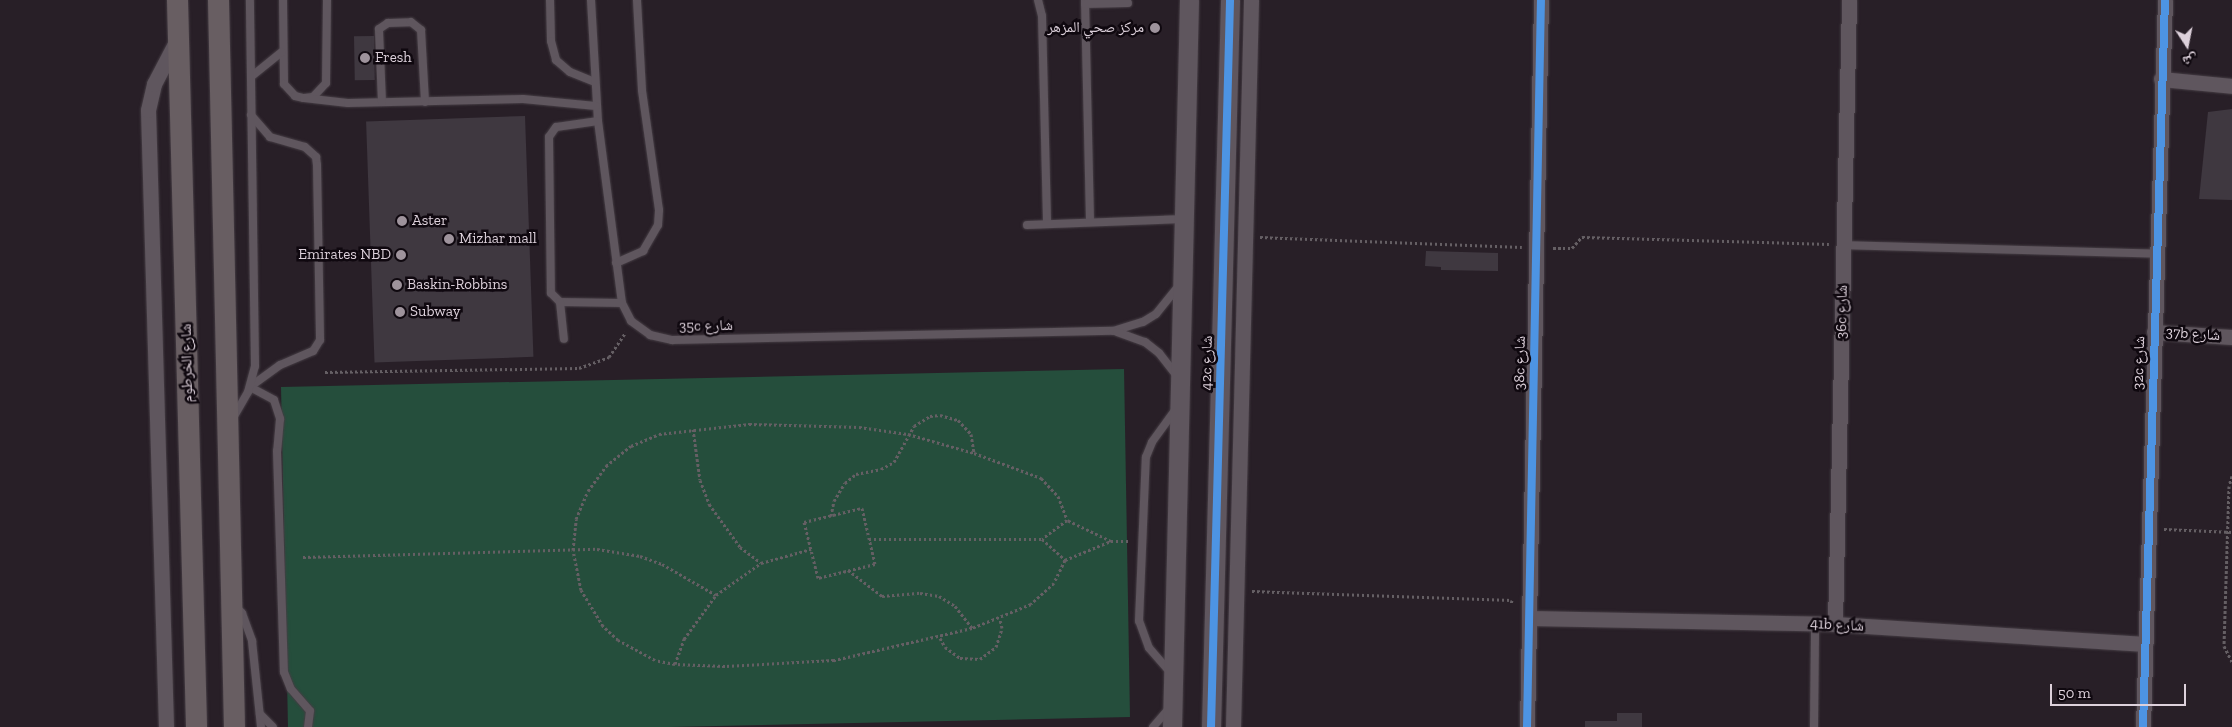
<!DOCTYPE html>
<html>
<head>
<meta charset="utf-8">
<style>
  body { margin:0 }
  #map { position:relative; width:2232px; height:727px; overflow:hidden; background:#281f27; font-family:"Zilla Slab","Noto Naskh Arabic",serif }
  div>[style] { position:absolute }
  .green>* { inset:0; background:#254e3c }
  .building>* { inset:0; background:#3f3840; transform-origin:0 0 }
  .path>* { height:3px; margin-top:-1.5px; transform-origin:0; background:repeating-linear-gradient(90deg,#655f64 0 2.5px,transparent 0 5px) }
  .roads { filter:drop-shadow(0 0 1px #453d44) drop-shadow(0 0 1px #453d44) }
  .service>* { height:8px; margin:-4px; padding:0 4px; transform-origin:4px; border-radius:4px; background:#5f565e }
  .minor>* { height:15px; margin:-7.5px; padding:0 7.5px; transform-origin:7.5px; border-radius:7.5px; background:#5f565e }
  .tertiary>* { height:19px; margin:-9.5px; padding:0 9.5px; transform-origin:9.5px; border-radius:9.5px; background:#5f565e }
  .secondary>* { height:21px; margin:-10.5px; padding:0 10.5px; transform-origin:10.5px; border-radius:10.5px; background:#685e62 }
  .cycleway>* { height:8px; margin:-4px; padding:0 4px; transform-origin:4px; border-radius:4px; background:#4d94e3 }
  .dots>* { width:14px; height:14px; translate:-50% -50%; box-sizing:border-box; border:2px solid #0f080f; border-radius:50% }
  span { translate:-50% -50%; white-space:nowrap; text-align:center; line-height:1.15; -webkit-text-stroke:5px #0f080f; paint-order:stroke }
  .poi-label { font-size:15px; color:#ddd1db }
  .right { translate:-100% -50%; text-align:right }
  .left { translate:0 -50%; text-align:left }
  .street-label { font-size:15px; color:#ddd1db }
  .north { position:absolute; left:2162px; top:20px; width:50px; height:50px; -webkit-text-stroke:4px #0f080f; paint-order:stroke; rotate:169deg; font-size:14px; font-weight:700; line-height:20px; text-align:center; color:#ddd1db }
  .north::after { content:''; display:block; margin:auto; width:18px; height:22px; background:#ddd1db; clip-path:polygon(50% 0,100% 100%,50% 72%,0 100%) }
  .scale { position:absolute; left:2050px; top:684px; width:136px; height:22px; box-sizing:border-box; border:2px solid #ddd1db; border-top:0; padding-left:6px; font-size:15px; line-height:18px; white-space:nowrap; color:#ddd1db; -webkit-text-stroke:4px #0f080f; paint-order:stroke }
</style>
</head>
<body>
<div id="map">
  <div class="green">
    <div style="clip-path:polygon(1124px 369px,1130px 717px,669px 727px,288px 727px,281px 387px)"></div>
  </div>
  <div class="building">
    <div style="left:374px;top:36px;width:44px;height:20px;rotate:89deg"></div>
    <div style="clip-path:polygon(2232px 109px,2232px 200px,2199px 199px,2208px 112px)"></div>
    <div style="left:525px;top:116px;width:241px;height:159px;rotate:88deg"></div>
    <div style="clip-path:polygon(1426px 251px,1498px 253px,1498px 271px,1441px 270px,1441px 267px,1425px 266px)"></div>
    <div style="clip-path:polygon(1617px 713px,1642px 713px,1642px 727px,1585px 727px,1585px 721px,1617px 721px)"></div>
  </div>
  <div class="path">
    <div style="left:1260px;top:237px;width:262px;rotate:2.2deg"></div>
    <div style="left:1553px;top:248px;width:19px"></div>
    <div style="left:1572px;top:248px;width:15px;rotate:-48deg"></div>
    <div style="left:1582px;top:237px;width:247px;rotate:1.6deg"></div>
    <div style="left:325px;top:372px;width:254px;rotate:-0.9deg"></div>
    <div style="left:579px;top:368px;width:32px;rotate:-20deg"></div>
    <div style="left:609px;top:357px;width:30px;rotate:-56deg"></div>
    <div style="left:693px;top:429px;width:51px;rotate:82.2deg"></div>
    <div style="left:700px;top:480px;width:26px;rotate:69deg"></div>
    <div style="left:709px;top:504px;width:53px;rotate:54.2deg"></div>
    <div style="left:740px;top:547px;width:26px;rotate:37deg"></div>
    <div style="left:2232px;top:476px;width:10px;rotate:107deg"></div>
    <div style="left:2229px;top:486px;width:160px;rotate:91.8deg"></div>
    <div style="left:2224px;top:646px;width:18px;rotate:63deg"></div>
    <div style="left:862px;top:508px;width:57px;rotate:76.9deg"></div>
    <div style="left:875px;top:564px;width:59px;rotate:166.2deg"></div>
    <div style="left:818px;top:578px;width:58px;rotate:-104deg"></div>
    <div style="left:804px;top:522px;width:60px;rotate:-13.6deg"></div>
    <div style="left:831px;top:516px;width:15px;rotate:-79deg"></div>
    <div style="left:834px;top:501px;width:21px;rotate:-59deg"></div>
    <div style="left:845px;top:483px;width:14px;rotate:-39deg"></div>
    <div style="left:856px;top:474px;width:25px;rotate:-11deg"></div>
    <div style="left:881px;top:469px;width:15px;rotate:-28deg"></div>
    <div style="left:894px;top:462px;width:41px;rotate:-60.9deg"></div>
    <div style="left:914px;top:426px;width:19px;rotate:-32deg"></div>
    <div style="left:930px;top:416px;width:10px;rotate:-6deg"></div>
    <div style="left:940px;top:415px;width:19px;rotate:16deg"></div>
    <div style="left:958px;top:420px;width:19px;rotate:47deg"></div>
    <div style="left:971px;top:434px;width:19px;rotate:81deg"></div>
    <div style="left:2164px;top:529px;width:68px;rotate:2.5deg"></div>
    <div style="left:869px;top:539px;width:173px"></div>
    <div style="left:1111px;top:541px;width:49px;rotate:-154.5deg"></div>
    <div style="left:1067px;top:520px;width:31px;rotate:143deg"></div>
    <div style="left:1042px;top:539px;width:31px;rotate:42deg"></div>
    <div style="left:1065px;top:560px;width:50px;rotate:-22.4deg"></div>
    <div style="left:1111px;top:541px;width:20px"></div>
    <div style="left:303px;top:557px;width:294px;rotate:-1.6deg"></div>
    <div style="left:597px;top:549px;width:44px;rotate:9.2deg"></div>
    <div style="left:640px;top:556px;width:23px;rotate:20deg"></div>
    <div style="left:662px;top:564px;width:62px;rotate:29.9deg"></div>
    <div style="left:1065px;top:560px;width:25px;rotate:116deg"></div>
    <div style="left:1054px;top:583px;width:31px;rotate:138deg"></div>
    <div style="left:1031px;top:604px;width:64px;rotate:157.9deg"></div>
    <div style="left:972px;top:628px;width:142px;rotate:166.9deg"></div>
    <div style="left:834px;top:660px;width:109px;rotate:176.8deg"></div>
    <div style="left:725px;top:666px;width:50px;rotate:-177.7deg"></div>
    <div style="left:675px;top:664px;width:20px;rotate:-169deg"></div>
    <div style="left:655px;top:660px;width:42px;rotate:-151.6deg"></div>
    <div style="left:618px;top:640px;width:21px;rotate:-137deg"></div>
    <div style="left:603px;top:626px;width:42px;rotate:-121.4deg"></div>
    <div style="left:581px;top:590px;width:41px;rotate:-101.3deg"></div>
    <div style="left:573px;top:550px;width:31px;rotate:-84deg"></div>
    <div style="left:576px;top:519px;width:30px;rotate:-67deg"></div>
    <div style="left:588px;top:491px;width:31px;rotate:-54deg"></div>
    <div style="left:606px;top:466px;width:32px;rotate:-39deg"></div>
    <div style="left:631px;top:446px;width:30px;rotate:-23deg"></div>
    <div style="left:659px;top:434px;width:91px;rotate:-6.3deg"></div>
    <div style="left:749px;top:424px;width:110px;rotate:1.6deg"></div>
    <div style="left:859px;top:427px;width:49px;rotate:8.1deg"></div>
    <div style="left:908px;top:434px;width:69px;rotate:16.1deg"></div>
    <div style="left:974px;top:453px;width:72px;rotate:20.5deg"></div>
    <div style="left:1041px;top:478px;width:25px;rotate:47deg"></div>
    <div style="left:1058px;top:496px;width:26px;rotate:69deg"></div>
    <div style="left:848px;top:570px;width:43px;rotate:37.4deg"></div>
    <div style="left:882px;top:596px;width:38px;rotate:-5deg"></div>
    <div style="left:920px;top:593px;width:19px;rotate:9deg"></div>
    <div style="left:939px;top:596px;width:19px;rotate:32deg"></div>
    <div style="left:955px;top:606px;width:28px;rotate:52deg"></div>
    <div style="left:1252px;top:591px;width:260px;rotate:2deg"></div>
    <div style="left:1512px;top:600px;width:4px;rotate:104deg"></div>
    <div style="left:940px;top:638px;width:10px;rotate:61deg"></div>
    <div style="left:945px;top:647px;width:19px;rotate:36deg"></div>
    <div style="left:960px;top:658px;width:20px;rotate:3deg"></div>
    <div style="left:980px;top:659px;width:20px;rotate:-37deg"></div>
    <div style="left:996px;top:647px;width:20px;rotate:-72deg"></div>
    <div style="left:1002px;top:628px;width:9px;rotate:-103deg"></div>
    <div style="left:675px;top:664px;width:27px;rotate:-70deg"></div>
    <div style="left:684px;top:639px;width:54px;rotate:-54deg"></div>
    <div style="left:716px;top:595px;width:55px;rotate:-35.4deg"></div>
    <div style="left:761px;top:563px;width:52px;rotate:-15.6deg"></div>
  </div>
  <div class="roads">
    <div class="service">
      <div style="left:283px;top:0;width:84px;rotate:89.3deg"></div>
      <div style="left:284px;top:84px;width:16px;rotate:47deg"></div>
      <div style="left:295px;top:96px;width:9px;rotate:13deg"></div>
      <div style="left:304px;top:98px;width:9px;rotate:-6deg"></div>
      <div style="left:313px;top:97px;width:19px;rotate:-47deg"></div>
      <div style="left:326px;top:83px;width:83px;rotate:-89.3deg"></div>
      <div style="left:550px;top:0;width:41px;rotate:88.6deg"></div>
      <div style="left:551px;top:41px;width:20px;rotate:75deg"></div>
      <div style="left:556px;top:60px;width:18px;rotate:41deg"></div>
      <div style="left:570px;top:72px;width:27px;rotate:22deg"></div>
      <div style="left:591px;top:0;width:121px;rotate:86.7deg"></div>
      <div style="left:598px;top:121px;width:184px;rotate:82.5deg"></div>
      <div style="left:622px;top:303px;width:20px;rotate:63deg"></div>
      <div style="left:631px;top:321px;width:24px;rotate:36deg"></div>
      <div style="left:650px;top:335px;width:23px;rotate:13deg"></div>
      <div style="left:672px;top:340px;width:441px;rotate:-1.2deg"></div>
      <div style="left:1113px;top:331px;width:31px;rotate:-17deg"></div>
      <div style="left:1143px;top:322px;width:15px;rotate:-32deg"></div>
      <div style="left:1156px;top:314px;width:33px;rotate:-51deg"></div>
      <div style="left:1038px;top:0;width:16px;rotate:76deg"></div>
      <div style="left:1042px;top:16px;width:208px;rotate:88.6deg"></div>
      <div style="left:1085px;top:0;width:220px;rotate:88.7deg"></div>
      <div style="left:1085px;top:4px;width:43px;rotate:-1.3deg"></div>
      <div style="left:252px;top:76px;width:38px;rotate:-39deg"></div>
      <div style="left:304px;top:98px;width:44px;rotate:6.5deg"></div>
      <div style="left:348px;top:103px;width:175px;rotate:-1.3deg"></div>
      <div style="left:523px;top:99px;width:73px;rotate:5.5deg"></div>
      <div style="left:382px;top:102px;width:73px;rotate:-92.4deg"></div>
      <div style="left:379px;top:29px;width:11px;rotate:-34deg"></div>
      <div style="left:388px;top:23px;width:23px;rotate:-2deg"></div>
      <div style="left:411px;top:22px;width:13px;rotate:39deg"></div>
      <div style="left:421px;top:30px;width:72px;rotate:86.8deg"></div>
      <div style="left:251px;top:115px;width:29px;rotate:49deg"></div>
      <div style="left:270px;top:137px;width:36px;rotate:16deg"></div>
      <div style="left:305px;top:147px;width:15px;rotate:42deg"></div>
      <div style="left:316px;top:157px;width:8px;rotate:83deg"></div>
      <div style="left:317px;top:165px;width:175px;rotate:89deg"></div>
      <div style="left:320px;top:340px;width:13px;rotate:122deg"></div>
      <div style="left:313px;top:351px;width:36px;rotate:157deg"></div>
      <div style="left:280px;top:365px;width:37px;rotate:144deg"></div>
      <div style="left:250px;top:387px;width:27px;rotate:28deg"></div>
      <div style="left:274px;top:400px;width:20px;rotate:72deg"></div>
      <div style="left:280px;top:419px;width:32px;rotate:95deg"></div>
      <div style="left:277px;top:451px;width:221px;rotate:88.2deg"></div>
      <div style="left:284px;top:672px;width:18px;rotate:68deg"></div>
      <div style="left:291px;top:689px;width:29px;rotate:49deg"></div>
      <div style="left:310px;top:711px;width:16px;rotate:97deg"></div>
      <div style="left:598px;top:121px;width:42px;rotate:171.9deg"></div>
      <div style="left:556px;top:127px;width:12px;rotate:125deg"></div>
      <div style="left:549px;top:137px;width:156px;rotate:89.3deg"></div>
      <div style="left:551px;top:293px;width:13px;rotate:45deg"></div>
      <div style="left:560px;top:302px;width:62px;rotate:0.9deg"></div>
      <div style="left:1027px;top:225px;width:157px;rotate:-2.2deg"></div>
      <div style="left:1843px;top:245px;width:313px;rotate:1.6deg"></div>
      <div style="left:616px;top:263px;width:30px;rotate:-24deg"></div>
      <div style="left:643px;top:251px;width:30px;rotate:-60deg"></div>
      <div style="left:658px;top:225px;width:15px;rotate:-86deg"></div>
      <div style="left:659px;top:210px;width:121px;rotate:-98.1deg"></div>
      <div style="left:642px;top:90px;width:90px;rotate:-93.2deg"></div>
      <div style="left:560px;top:302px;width:37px;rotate:84deg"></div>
      <div style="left:1117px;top:332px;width:30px;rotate:20deg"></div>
      <div style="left:1145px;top:342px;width:18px;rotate:38deg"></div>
      <div style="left:1159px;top:353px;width:28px;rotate:52deg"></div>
      <div style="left:233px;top:418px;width:30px;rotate:-60deg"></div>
      <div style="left:248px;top:392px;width:27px;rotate:-75deg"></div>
      <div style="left:255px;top:366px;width:366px;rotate:-90.8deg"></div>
      <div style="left:235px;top:606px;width:10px;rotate:45deg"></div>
      <div style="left:242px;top:613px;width:30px;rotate:70deg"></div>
      <div style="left:252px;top:641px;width:86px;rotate:84deg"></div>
      <div style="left:1170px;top:672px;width:32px;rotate:-131deg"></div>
      <div style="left:1149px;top:648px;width:29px;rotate:-110deg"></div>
      <div style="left:1139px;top:621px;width:164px;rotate:-87.6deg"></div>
      <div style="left:1146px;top:457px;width:16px;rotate:-68deg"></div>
      <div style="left:1152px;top:442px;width:39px;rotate:-54deg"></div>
      <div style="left:260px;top:714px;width:18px;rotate:45deg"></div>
      <div style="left:1153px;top:727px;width:23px;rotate:-49deg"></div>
      <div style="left:1814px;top:727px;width:103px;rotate:-89.4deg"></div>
    </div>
    <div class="minor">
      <div style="left:2161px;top:79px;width:71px;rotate:5.6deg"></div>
      <div style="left:2154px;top:332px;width:78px;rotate:3.7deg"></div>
      <div style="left:1529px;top:618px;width:306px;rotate:1.1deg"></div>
      <div style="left:1835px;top:624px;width:311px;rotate:3.7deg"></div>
      <div style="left:1835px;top:624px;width:624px;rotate:-88.71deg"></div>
      <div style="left:166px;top:727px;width:617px;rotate:-91.67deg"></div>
      <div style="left:148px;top:110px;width:27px;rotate:-77deg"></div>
      <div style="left:154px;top:84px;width:47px;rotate:-62.4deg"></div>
      <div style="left:1233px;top:727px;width:727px;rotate:-88.58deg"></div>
      <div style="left:1527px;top:727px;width:727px;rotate:-88.9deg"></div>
      <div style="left:2143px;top:727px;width:727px;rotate:-88.27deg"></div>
    </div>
    <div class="tertiary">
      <div style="left:1172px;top:727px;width:727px;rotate:-88.66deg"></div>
      <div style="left:1211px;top:727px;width:727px;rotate:-88.5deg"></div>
    </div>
    <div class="secondary">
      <div style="left:177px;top:0;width:727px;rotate:88.5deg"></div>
      <div style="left:218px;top:0;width:727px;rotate:88.74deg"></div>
    </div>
  </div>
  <div class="cycleway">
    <div style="left:1211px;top:727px;width:727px;rotate:-88.5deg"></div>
    <div style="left:1527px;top:727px;width:727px;rotate:-88.9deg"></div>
    <div style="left:2143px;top:727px;width:727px;rotate:-88.27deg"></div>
  </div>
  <div class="dots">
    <div style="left:1155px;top:28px;background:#9e939c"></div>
    <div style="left:365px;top:58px;background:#9e939c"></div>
    <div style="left:402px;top:221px;background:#9e939c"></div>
    <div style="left:449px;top:239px;background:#9e939c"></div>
    <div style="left:401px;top:255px;background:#9e939c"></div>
    <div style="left:397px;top:285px;background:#9e939c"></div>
    <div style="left:400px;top:312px;background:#9e939c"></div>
  </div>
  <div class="poi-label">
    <span class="right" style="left:1144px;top:28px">مركز صحي المزهر</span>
    <span class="left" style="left:375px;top:58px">Fresh</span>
    <span class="left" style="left:412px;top:221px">Aster</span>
    <span class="left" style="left:459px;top:239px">Mizhar mall</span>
    <span class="right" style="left:391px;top:255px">Emirates NBD</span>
    <span class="left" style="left:407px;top:285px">Baskin-Robbins</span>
    <span class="left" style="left:410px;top:312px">Subway</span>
  </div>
  <div class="street-label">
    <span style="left:1842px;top:312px;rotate:-89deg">36c شارع</span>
    <span style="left:706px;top:326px;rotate:-1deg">35c شارع</span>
    <span style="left:2193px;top:334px;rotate:4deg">37b شارع</span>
    <span style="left:187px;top:363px;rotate:-91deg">شارع الخرطوم</span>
    <span style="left:1207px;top:363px;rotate:-89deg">42c شارع</span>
    <span style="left:1520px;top:363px;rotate:-89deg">38c شارع</span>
    <span style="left:2139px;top:363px;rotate:-88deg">32c شارع</span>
    <span style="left:1837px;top:625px;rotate:3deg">41b شارع</span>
  </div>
  <div class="north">ش</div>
  <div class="scale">50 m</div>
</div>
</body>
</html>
